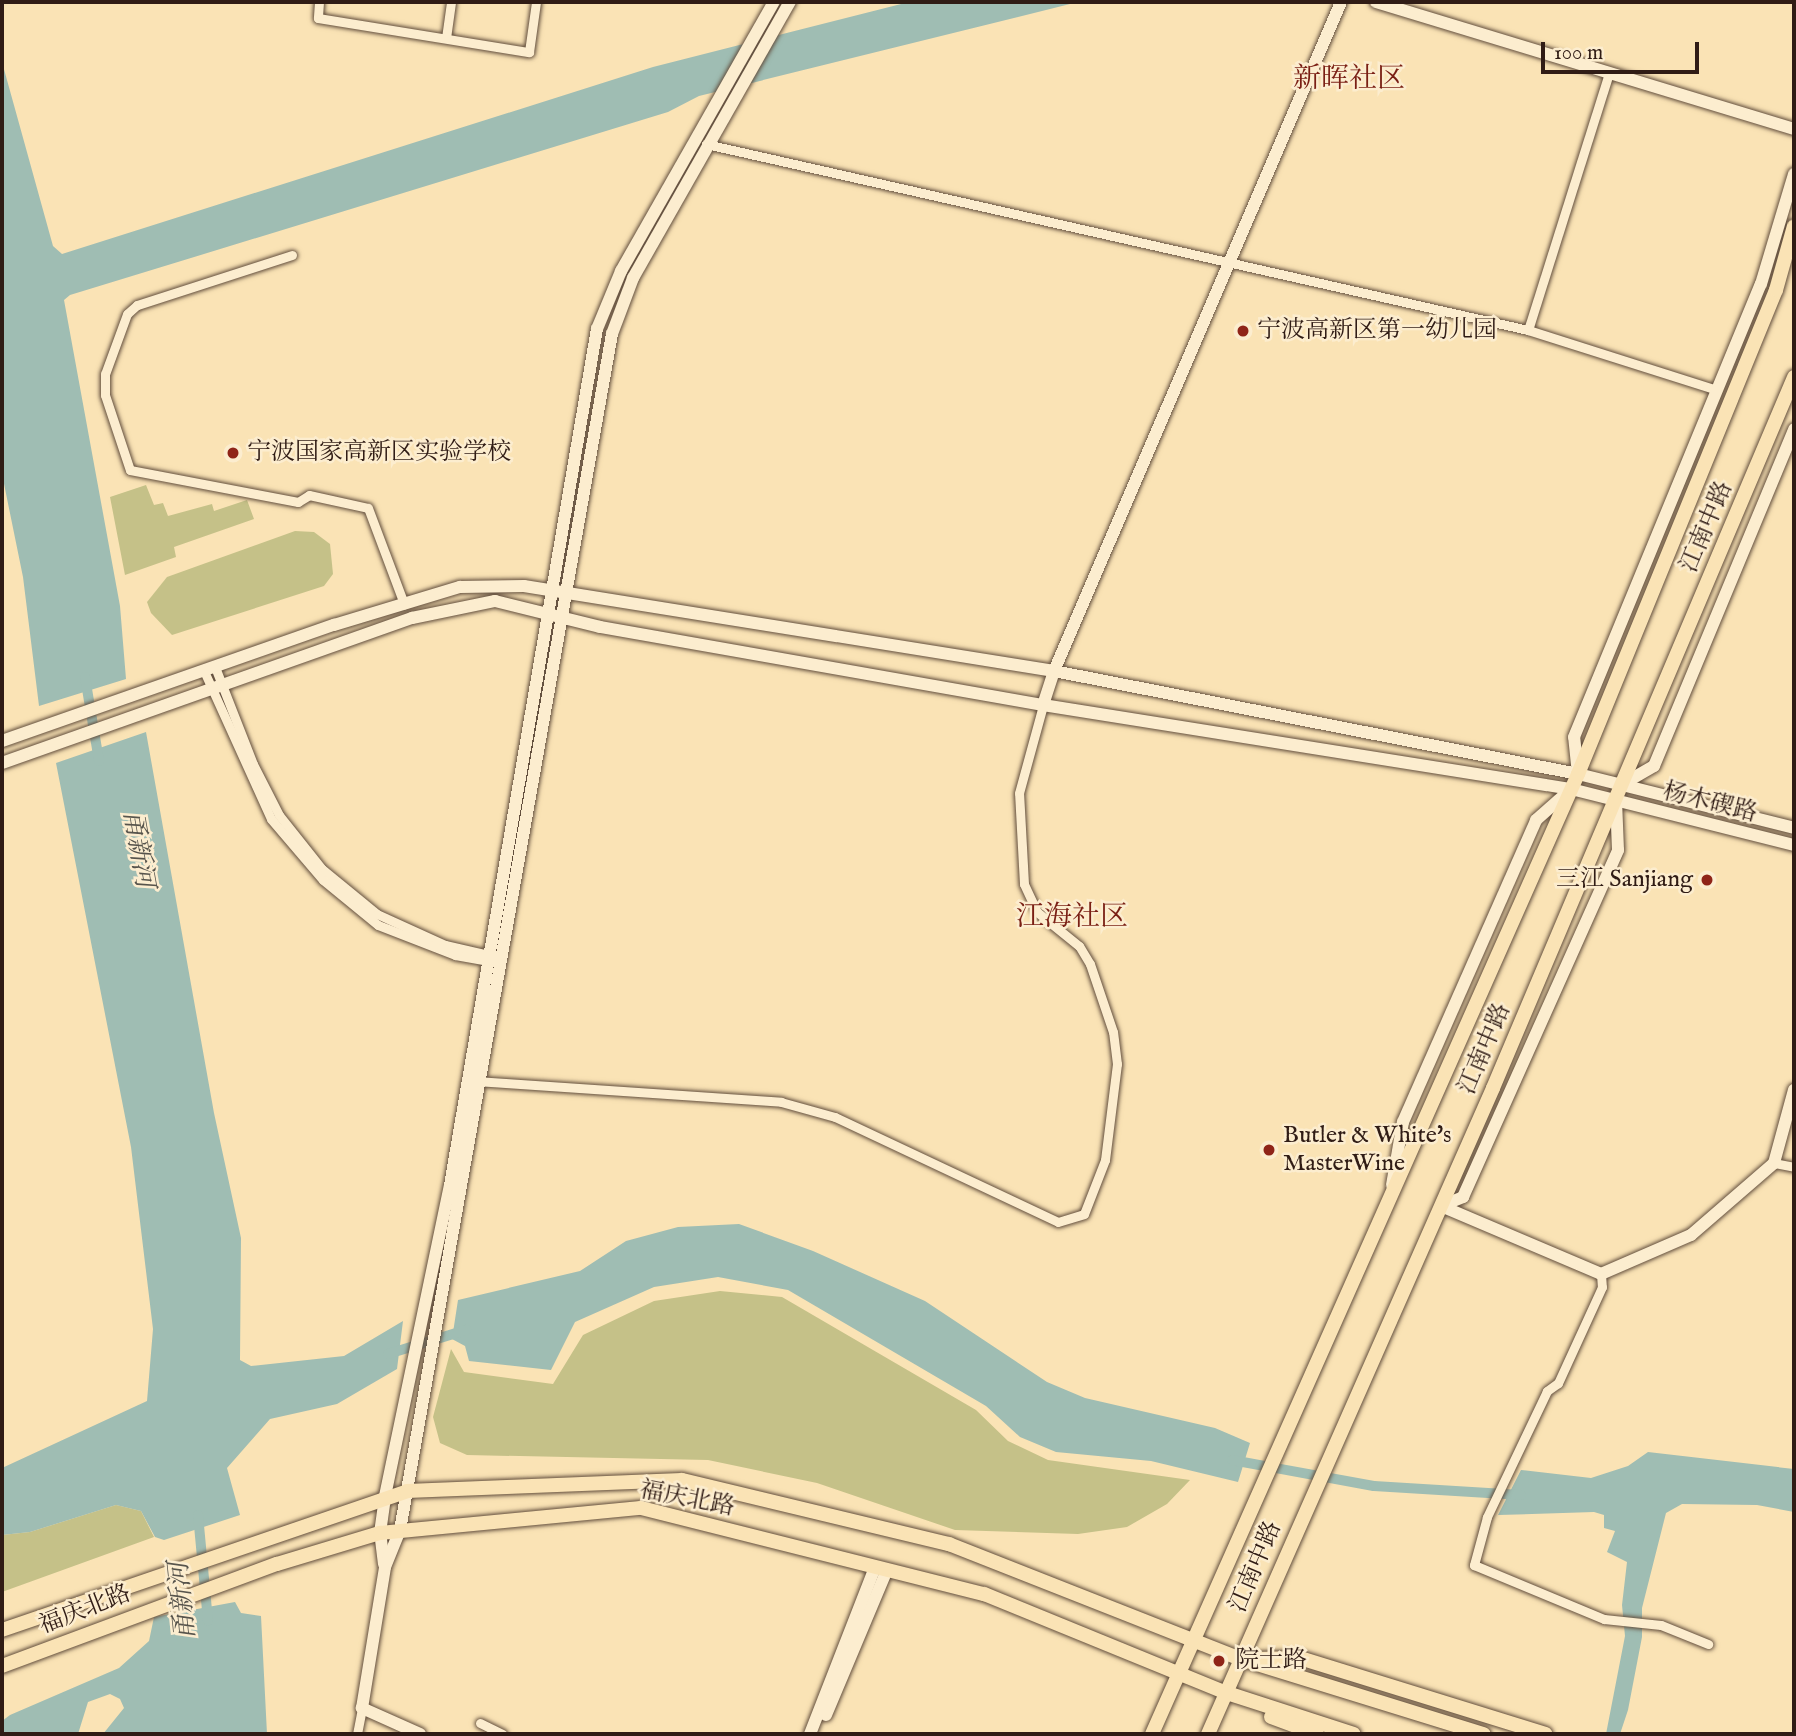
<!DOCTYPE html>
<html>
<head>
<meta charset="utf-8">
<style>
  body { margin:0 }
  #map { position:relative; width:1796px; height:1736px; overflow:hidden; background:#fae3b5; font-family:"IM FELL English","Noto Serif SC",serif }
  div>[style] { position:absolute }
  .green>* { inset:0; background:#c5c188 }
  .water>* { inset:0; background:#9fbdb3 }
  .canal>* { height:10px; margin:-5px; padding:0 5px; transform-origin:5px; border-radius:5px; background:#9fbdb3 }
  .roads { filter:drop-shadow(0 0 2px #624e3d) drop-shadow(0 0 2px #624e3d) }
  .street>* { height:9px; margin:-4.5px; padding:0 4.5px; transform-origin:4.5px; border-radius:4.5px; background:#fcedcf }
  .secondary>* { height:12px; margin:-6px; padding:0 6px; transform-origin:6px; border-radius:6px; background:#fcedcf }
  .primary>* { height:14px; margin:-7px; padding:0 7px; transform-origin:7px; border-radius:7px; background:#fae3b5 }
  .dots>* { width:19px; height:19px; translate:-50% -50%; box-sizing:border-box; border:4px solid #fcedcf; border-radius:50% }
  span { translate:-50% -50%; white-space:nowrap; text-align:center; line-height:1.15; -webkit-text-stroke:5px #fcedcf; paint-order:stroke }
  .poi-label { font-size:24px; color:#301c15 }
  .left { translate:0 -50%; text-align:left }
  .right { translate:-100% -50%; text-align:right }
  .street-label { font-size:24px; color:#301c15 }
  .water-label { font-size:26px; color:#57544c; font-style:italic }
  .quarter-label { font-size:28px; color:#7a1f14 }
  .frame { position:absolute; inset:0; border:4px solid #301c15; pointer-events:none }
  .scale { position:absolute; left:1541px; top:42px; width:158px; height:32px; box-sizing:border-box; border:4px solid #301c15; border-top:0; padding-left:9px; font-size:21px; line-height:24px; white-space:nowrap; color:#301c15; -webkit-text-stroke:5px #fcedcf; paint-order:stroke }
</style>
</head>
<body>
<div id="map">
  <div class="green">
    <div style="clip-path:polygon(146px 485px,154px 505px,163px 503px,168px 516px,212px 504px,214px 511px,247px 500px,254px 519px,174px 547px,176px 557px,125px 575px,110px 497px)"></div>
    <div style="clip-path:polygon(295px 531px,314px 532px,330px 544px,333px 574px,324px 586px,172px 635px,151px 613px,147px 602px,167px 577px)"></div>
    <div style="clip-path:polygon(720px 1291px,782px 1297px,976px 1410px,1008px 1441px,1048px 1460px,1190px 1480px,1167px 1504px,1127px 1527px,1078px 1534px,955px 1530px,817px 1483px,708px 1460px,467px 1455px,440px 1443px,433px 1417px,451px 1349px,464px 1372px,553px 1384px,583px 1335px,654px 1301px)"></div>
    <div style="clip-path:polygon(116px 1505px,141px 1511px,154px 1537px,2px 1592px,2px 1535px,30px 1532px)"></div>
  </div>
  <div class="water">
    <div style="clip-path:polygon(909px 2px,1078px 2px,699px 96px,668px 112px,70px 295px,64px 300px,120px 606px,126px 679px,39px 706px,23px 577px,2px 474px,2px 62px,53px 246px,62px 254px,653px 67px)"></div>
    <div style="clip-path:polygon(146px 732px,214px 1113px,241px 1238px,240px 1360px,251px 1366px,344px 1356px,403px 1321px,397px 1369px,337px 1404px,270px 1419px,227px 1468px,240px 1515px,164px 1540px,155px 1537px,141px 1511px,116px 1505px,30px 1532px,2px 1535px,2px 1468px,147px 1401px,153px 1329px,131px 1147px,56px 763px)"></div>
    <div style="clip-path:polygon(739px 1224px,813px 1251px,925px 1301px,1047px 1382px,1085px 1398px,1215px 1428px,1250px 1443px,1238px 1482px,1151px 1461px,1056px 1452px,1020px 1437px,986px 1406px,788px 1290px,718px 1277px,654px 1287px,575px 1322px,551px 1370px,469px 1361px,465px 1346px,452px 1339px,458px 1300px,580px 1271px,626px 1241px,678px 1227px)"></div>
    <div style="clip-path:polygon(1648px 1452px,1794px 1469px,1794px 1512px,1757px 1505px,1682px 1504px,1666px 1513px,1642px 1608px,1642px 1637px,1628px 1710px,1620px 1734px,1606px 1734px,1625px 1636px,1622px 1605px,1627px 1562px,1607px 1552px,1615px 1531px,1604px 1528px,1604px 1515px,1594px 1512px,1498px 1515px,1521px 1470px,1591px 1478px,1628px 1466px)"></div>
    <div style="clip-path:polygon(235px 1602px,241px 1613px,261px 1616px,267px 1734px,103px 1734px,124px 1708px,120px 1699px,110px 1694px,88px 1702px,78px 1734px,2px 1734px,2px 1721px,10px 1715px,119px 1668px,149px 1641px,154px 1617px)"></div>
  </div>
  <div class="canal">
    <div style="left:85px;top:677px;width:85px;rotate:80.5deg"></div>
    <div style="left:388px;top:1354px;width:82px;rotate:-17.1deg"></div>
    <div style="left:1232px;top:1460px;width:144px;rotate:10.4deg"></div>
    <div style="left:1374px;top:1486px;width:147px;rotate:3.5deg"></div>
    <div style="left:198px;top:1515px;width:106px;rotate:84.6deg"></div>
  </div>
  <div class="roads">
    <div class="street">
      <div style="left:319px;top:2px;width:16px;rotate:94deg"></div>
      <div style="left:318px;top:18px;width:214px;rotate:9.2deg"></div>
      <div style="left:529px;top:52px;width:50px;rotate:-82deg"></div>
      <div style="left:446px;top:38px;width:36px;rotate:-82deg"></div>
      <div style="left:706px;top:144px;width:843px;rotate:12.75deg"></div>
      <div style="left:1528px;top:330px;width:198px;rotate:17.6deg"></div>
      <div style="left:292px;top:255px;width:163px;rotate:162.1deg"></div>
      <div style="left:137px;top:305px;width:13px;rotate:138deg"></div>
      <div style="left:127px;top:314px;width:64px;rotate:110.1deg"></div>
      <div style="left:105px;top:374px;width:21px;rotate:90deg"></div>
      <div style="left:105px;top:395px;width:79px;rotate:71.6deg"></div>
      <div style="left:130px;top:470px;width:171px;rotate:10.8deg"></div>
      <div style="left:298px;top:502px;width:13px;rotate:-32deg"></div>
      <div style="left:309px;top:495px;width:60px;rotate:12.4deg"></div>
      <div style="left:368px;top:508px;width:103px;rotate:69.4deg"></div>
      <div style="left:1528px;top:330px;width:269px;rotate:-72.5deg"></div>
      <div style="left:215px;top:667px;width:104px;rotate:68.6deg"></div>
      <div style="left:253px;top:764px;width:57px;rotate:63deg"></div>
      <div style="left:279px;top:815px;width:69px;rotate:51.5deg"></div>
      <div style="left:322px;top:869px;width:71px;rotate:39.3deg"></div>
      <div style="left:377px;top:914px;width:75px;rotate:24.5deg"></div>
      <div style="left:445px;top:945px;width:49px;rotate:12.9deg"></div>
      <div style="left:204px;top:671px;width:162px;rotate:65.6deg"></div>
      <div style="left:271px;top:819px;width:80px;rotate:49.6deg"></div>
      <div style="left:323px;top:880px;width:71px;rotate:39.3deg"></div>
      <div style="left:378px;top:925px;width:83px;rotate:21.3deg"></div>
      <div style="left:455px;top:955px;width:40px;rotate:10deg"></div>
      <div style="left:476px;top:1081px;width:306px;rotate:3.9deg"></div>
      <div style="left:781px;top:1102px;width:56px;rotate:15.5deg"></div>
      <div style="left:835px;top:1117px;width:246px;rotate:25.2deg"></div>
      <div style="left:1058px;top:1222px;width:27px;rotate:-17deg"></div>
      <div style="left:1084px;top:1214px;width:58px;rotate:-68.7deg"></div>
      <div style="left:1105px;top:1160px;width:97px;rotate:-82.9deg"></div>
      <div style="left:1117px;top:1064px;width:32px;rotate:-97deg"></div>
      <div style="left:1113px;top:1032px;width:72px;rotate:-108.7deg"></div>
      <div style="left:1090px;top:964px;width:21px;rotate:-121deg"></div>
      <div style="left:1079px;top:946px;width:54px;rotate:-141deg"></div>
      <div style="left:1037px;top:912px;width:31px;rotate:-115deg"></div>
      <div style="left:1024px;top:884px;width:91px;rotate:-93.1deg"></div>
      <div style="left:1019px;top:793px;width:91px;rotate:-74.7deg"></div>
      <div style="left:1774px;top:1163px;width:20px;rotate:11deg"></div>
      <div style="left:1601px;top:1274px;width:13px;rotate:86deg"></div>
      <div style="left:1602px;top:1287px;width:106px;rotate:114.6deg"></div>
      <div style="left:1558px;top:1383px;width:14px;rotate:144deg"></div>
      <div style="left:1547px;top:1391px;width:140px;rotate:115.5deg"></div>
      <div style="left:1487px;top:1517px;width:50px;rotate:105.2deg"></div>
      <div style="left:1474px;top:1565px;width:141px;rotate:22.6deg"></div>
      <div style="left:1604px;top:1619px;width:57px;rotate:6deg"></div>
      <div style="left:1661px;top:1625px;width:51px;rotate:22deg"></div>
      <div style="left:480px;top:1723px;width:25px;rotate:26deg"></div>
      <div style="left:357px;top:1734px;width:26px;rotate:-79deg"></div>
    </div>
    <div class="secondary">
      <div style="left:1376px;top:2px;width:437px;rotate:16.9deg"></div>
      <div style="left:1043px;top:705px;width:36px;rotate:-72deg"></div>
      <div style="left:1054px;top:671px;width:728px;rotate:-66.78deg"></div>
      <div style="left:2px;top:741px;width:352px;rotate:-19.3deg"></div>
      <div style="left:334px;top:625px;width:132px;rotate:-16.8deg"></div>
      <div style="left:460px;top:587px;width:64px;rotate:-0.9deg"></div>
      <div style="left:524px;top:586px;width:537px;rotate:9.11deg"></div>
      <div style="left:1054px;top:671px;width:534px;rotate:11.12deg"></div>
      <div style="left:1578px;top:774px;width:223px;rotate:14deg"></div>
      <div style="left:2px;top:763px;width:435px;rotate:-19.5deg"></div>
      <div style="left:412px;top:618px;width:85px;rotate:-11.6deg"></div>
      <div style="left:495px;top:601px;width:108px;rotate:13.9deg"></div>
      <div style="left:600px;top:627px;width:450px;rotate:10deg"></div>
      <div style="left:1043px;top:705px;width:535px;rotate:9.04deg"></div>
      <div style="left:1571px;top:789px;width:230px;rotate:14.1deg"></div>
      <div style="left:1578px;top:774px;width:37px;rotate:-96deg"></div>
      <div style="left:1574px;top:737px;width:490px;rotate:-67.6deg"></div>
      <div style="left:1761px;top:284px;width:115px;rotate:-73.3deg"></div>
      <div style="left:1621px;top:785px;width:38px;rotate:-30deg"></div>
      <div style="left:1654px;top:766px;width:365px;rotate:-67.4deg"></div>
      <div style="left:1392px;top:1185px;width:64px;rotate:-80.1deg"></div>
      <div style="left:1403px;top:1122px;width:330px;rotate:-66.2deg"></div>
      <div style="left:1536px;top:820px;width:47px;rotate:-41.5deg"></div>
      <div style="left:1441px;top:1206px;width:174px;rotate:23deg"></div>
      <div style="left:1601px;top:1274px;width:98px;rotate:-23.4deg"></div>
      <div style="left:1691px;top:1235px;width:110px;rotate:-40.9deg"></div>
      <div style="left:1774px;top:1163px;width:76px;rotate:-74.7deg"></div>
      <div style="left:1441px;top:1206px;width:24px;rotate:-22deg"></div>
      <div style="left:1463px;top:1197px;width:380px;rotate:-65.9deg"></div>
      <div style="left:1618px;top:850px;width:49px;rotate:-92.3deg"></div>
      <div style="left:384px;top:1564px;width:31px;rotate:-97deg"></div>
      <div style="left:380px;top:1533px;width:37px;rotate:-82deg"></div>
      <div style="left:385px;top:1496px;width:318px;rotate:-78.2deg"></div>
      <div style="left:450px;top:1185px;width:869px;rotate:-80.26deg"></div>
      <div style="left:597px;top:329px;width:63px;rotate:-67.5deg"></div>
      <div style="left:621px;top:271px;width:309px;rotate:-60.4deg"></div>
      <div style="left:826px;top:1715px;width:157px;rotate:-67.2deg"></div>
      <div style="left:420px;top:1734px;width:64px;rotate:-155.9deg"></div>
      <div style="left:362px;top:1708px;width:143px;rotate:-80.7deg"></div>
      <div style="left:385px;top:1567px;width:40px;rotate:-68deg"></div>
      <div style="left:400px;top:1530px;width:1215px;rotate:-79.95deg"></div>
      <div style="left:612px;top:334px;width:60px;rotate:-69.4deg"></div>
      <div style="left:633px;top:278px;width:318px;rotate:-60.4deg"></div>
      <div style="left:810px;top:1734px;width:179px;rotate:-68.7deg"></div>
    </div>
    <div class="primary">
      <div style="left:2px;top:1630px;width:428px;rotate:-18.9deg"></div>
      <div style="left:407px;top:1491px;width:275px;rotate:-2.3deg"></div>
      <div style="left:682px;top:1480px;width:275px;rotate:13.5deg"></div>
      <div style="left:949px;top:1544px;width:314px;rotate:21.5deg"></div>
      <div style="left:1241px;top:1659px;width:254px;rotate:17.2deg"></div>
      <div style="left:1254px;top:1659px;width:46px;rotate:-1.2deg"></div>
      <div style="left:1300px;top:1658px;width:257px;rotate:17.2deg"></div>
      <div style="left:2px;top:1666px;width:293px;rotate:-20.4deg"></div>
      <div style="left:277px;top:1564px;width:108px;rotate:-16.8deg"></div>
      <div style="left:380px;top:1533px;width:262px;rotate:-5.5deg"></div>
      <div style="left:641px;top:1508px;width:354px;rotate:14.1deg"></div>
      <div style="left:984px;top:1594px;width:262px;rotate:22.2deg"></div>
      <div style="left:1227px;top:1693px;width:133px;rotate:17.9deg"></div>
      <div style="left:1271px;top:1717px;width:49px;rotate:20.3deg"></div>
      <div style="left:1152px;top:1734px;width:1050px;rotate:-66.07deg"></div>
      <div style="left:1578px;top:774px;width:523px;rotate:-67.75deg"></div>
      <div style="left:1776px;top:290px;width:66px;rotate:-74.3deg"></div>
      <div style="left:1208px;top:1734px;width:706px;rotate:-66.19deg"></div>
      <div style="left:1493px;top:1088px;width:772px;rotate:-67.05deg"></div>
    </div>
  </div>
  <div class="dots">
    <div style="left:1243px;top:331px;background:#8f2418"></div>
    <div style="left:233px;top:453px;background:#8f2418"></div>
    <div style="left:1707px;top:880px;background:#8f2418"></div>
    <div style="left:1269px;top:1150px;background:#8f2418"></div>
    <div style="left:1219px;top:1661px;background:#8f2418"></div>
  </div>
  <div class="poi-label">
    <span class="left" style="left:1257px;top:331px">宁波高新区第一幼儿园</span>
    <span class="left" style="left:247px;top:453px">宁波国家高新区实验学校</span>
    <span class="right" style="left:1693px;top:880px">三江 Sanjiang</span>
    <span class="left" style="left:1283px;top:1150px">Butler &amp; White's<br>MasterWine</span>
    <span class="left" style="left:1235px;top:1661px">院士路</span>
  </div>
  <div class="street-label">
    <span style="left:1707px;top:527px;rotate:-67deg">江南中路</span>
    <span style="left:1710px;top:803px;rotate:14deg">杨木碶路</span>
    <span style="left:1485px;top:1049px;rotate:-67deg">江南中路</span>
    <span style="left:687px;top:1499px;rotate:11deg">福庆北路</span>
    <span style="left:1256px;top:1567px;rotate:-67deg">江南中路</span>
    <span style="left:85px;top:1610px;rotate:-21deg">福庆北路</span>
  </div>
  <div class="water-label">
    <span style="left:138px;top:849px;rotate:80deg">甬新河</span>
    <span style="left:183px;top:1601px;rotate:-96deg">甬新河</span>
  </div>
  <div class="quarter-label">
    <span style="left:1349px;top:80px">新晖社区</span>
    <span style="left:1072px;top:918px">江海社区</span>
  </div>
  <div class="frame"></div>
  <div class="scale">100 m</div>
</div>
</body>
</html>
